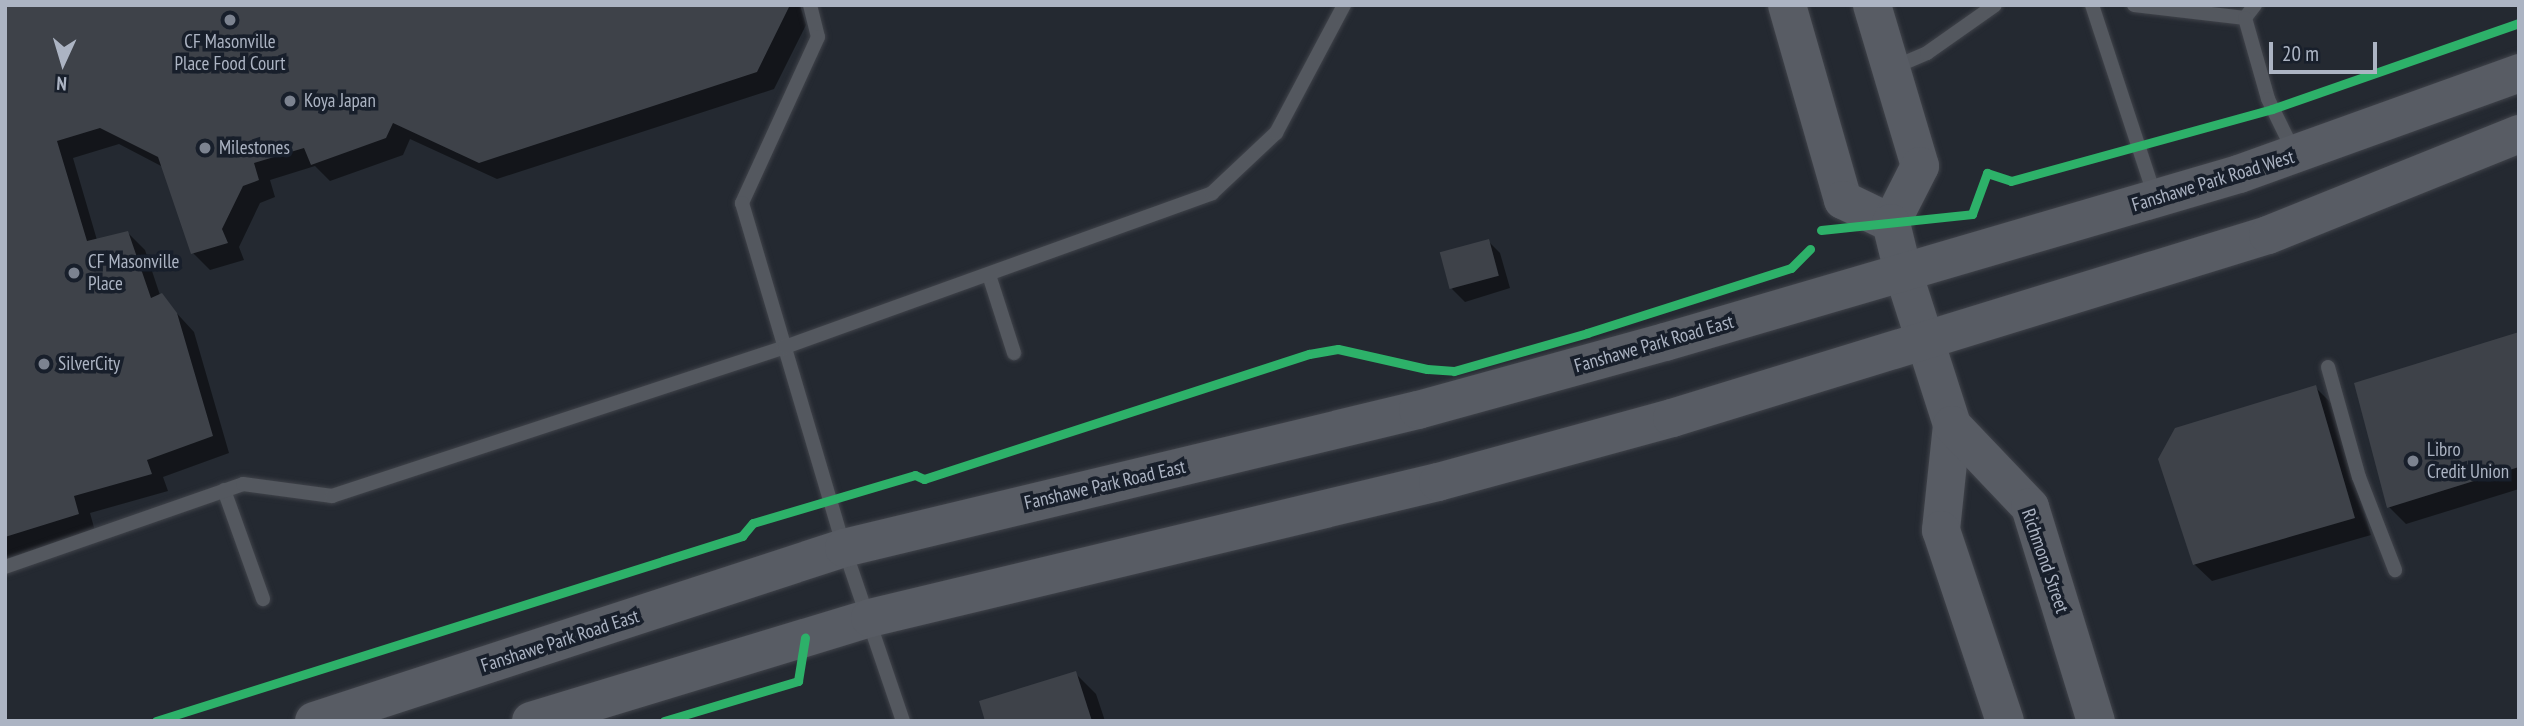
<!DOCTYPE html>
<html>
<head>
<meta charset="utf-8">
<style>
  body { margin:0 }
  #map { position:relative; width:2524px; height:726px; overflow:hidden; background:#242931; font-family:"PT Sans Narrow",sans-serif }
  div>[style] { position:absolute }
  .shadow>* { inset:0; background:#0007 }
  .building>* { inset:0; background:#3e4249; transform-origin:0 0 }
  .roads { filter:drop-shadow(0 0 2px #40434a) drop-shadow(0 0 2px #40434a) }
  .lane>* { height:14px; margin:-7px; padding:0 7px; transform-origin:7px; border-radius:7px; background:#54585f }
  .secondary>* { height:38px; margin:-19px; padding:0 19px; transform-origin:19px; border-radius:19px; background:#585c64 }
  .cycleway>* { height:9px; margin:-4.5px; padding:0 4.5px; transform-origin:4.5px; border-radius:4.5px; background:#2db169 }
  .dots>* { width:19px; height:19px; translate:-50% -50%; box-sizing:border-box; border:4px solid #181f2b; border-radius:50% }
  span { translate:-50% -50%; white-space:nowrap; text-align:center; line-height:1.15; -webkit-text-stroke:7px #181f2b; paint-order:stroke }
  .poi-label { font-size:19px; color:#acb4c3 }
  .left { translate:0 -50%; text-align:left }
  .street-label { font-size:19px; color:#acb4c3 }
  .frame { position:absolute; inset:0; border:7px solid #acb4c3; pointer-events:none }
  .north { position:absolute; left:28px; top:28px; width:70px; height:70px; -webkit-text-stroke:5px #181f2b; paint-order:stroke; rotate:184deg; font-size:19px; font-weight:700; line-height:28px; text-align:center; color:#acb4c3 }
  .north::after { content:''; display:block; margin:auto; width:24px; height:32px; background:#acb4c3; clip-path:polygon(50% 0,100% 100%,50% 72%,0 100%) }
  .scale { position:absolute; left:2269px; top:42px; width:108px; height:32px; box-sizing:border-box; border:4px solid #acb4c3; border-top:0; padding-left:9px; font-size:21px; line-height:24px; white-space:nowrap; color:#acb4c3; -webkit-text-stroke:5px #181f2b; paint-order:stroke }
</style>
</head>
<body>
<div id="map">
  <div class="shadow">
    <div style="clip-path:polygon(5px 5px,800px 5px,806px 25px,774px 89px,497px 179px,410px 139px,403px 155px,330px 181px,315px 166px,270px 180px,275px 197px,260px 203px,239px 247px,244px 260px,210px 270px,193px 253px,163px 167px,119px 144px,73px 158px,97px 240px,128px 233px,145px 250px,160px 295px,194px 332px,229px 453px,163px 477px,168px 491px,90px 513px,95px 531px,5px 559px)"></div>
    <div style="clip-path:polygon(1488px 241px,1500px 253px,1510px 288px,1465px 302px,1452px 289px)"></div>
    <div style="clip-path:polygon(2519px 333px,2519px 489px,2406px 524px,2389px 507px)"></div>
    <div style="clip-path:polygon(2315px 387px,2332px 404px,2371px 535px,2212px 581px,2194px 564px)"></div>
    <div style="clip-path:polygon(1075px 673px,1096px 694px,1105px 721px,987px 721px)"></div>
  </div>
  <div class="building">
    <div style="clip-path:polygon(5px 5px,789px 5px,789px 7px,757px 72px,479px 163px,393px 123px,386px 138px,311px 165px,304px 148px,254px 163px,259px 180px,243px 186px,222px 229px,228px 243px,191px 254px,158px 157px,100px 128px,57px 141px,87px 241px,128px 231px,151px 298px,162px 293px,177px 313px,213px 436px,147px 460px,152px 474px,74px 496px,79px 514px,5px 537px)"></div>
    <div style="left:1489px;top:239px;width:38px;height:51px;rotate:75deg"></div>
    <div style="clip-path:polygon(2519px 332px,2519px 467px,2387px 508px,2354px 383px)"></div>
    <div style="clip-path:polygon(2316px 385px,2355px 518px,2193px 565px,2158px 459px,2175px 428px)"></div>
    <div style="clip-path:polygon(1076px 671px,1092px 721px,985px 721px,979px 701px)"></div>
  </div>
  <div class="roads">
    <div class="lane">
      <div style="left:810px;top:5px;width:33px;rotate:76deg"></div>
      <div style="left:818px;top:37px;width:183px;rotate:114.6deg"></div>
      <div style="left:742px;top:203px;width:360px;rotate:73.5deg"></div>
      <div style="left:844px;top:548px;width:183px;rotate:71.2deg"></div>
      <div style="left:2092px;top:5px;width:202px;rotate:71.8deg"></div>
      <div style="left:2134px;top:5px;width:112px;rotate:6.7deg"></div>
      <div style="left:2255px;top:5px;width:16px;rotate:128deg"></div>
      <div style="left:2245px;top:18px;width:84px;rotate:74.1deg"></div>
      <div style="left:2268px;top:99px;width:59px;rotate:63.9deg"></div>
      <div style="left:1892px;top:68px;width:38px;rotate:-23deg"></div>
      <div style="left:1927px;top:53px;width:83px;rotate:-35.2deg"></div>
      <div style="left:989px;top:275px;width:82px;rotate:72.2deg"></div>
      <div style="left:2328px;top:367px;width:114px;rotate:74.3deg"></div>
      <div style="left:2359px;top:477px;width:100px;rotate:68.8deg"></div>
      <div style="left:224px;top:490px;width:116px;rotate:70.3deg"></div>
      <div style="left:5px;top:567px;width:252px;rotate:-19.2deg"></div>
      <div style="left:243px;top:484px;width:90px;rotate:7.7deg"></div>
      <div style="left:332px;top:496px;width:477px;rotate:-18.2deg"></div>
      <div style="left:785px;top:347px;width:454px;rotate:-19.8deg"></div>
      <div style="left:1212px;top:193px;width:88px;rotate:-43.2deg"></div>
      <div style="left:1276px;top:133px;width:145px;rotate:-62deg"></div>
    </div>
    <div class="secondary">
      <div style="left:1787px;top:5px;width:203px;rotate:74deg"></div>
      <div style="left:1843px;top:200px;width:53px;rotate:25.6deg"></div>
      <div style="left:1872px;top:5px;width:168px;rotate:73.4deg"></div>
      <div style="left:1920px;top:166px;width:64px;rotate:117deg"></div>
      <div style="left:1891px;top:223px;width:50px;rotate:76.2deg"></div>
      <div style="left:1903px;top:272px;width:161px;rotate:72.2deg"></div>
      <div style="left:1952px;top:425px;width:106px;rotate:96deg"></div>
      <div style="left:1941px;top:530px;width:201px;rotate:71.5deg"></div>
      <div style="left:1952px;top:425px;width:113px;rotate:46.4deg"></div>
      <div style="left:2030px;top:507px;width:224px;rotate:72.9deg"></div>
      <div style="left:314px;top:721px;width:558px;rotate:-18.08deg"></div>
      <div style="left:844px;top:548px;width:590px;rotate:-13.52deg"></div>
      <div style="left:1418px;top:410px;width:256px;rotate:-15.4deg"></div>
      <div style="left:1665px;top:342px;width:598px;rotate:-16.31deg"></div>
      <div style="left:2239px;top:174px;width:298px;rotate:-19.8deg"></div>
      <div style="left:531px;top:721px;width:354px;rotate:-16.9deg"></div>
      <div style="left:870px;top:618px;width:584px;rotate:-13.47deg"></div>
      <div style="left:1438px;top:482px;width:243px;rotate:-15.3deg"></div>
      <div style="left:1672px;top:418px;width:623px;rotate:-17.07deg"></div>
      <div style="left:2268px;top:235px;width:271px;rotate:-21.9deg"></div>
    </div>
  </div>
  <div class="cycleway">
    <div style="left:1821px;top:230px;width:152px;rotate:-6deg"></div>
    <div style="left:1972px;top:214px;width:44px;rotate:-69.9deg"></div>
    <div style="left:1987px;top:173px;width:25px;rotate:18deg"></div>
    <div style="left:2011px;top:181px;width:271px;rotate:-15.4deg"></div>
    <div style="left:2272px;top:109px;width:262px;rotate:-19.2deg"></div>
    <div style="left:156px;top:721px;width:615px;rotate:-17.52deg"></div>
    <div style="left:742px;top:536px;width:17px;rotate:-50deg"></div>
    <div style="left:753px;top:523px;width:169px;rotate:-16.5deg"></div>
    <div style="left:915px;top:475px;width:10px;rotate:24deg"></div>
    <div style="left:924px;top:479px;width:405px;rotate:-18deg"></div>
    <div style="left:1309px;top:354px;width:29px;rotate:-10deg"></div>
    <div style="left:1338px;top:349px;width:91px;rotate:12.7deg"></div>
    <div style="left:1427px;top:369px;width:27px;rotate:4deg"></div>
    <div style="left:1454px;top:371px;width:138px;rotate:-15.9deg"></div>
    <div style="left:1587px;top:333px;width:214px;rotate:-17.7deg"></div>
    <div style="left:1791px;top:268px;width:27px;rotate:-45deg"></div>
    <div style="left:664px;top:721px;width:140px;rotate:-16.6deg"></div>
    <div style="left:798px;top:681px;width:44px;rotate:-80.8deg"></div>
  </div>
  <div class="dots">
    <div style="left:230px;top:20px;background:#7c8390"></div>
    <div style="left:290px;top:101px;background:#7c8390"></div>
    <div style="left:205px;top:148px;background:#7c8390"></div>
    <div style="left:74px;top:273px;background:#7c8390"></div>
    <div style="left:44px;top:364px;background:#7c8390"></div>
    <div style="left:2413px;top:461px;background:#7c8390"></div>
  </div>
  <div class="poi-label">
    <span style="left:230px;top:53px">CF Masonville<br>Place Food Court</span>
    <span class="left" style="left:304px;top:101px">Koya Japan</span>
    <span class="left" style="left:219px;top:148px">Milestones</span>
    <span class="left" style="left:88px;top:273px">CF Masonville<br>Place</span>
    <span class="left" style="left:58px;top:364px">SilverCity</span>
    <span class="left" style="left:2427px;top:461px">Libro<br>Credit Union</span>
  </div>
  <div class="street-label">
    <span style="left:2213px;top:181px;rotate:-17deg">Fanshawe Park Road West</span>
    <span style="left:1654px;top:344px;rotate:-16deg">Fanshawe Park Road East</span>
    <span style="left:1105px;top:485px;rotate:-13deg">Fanshawe Park Road East</span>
    <span style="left:2045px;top:561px;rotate:71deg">Richmond Street</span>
    <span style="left:560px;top:641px;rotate:-18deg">Fanshawe Park Road East</span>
  </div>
  <div class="frame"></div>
  <div class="north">N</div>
  <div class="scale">20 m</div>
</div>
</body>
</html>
